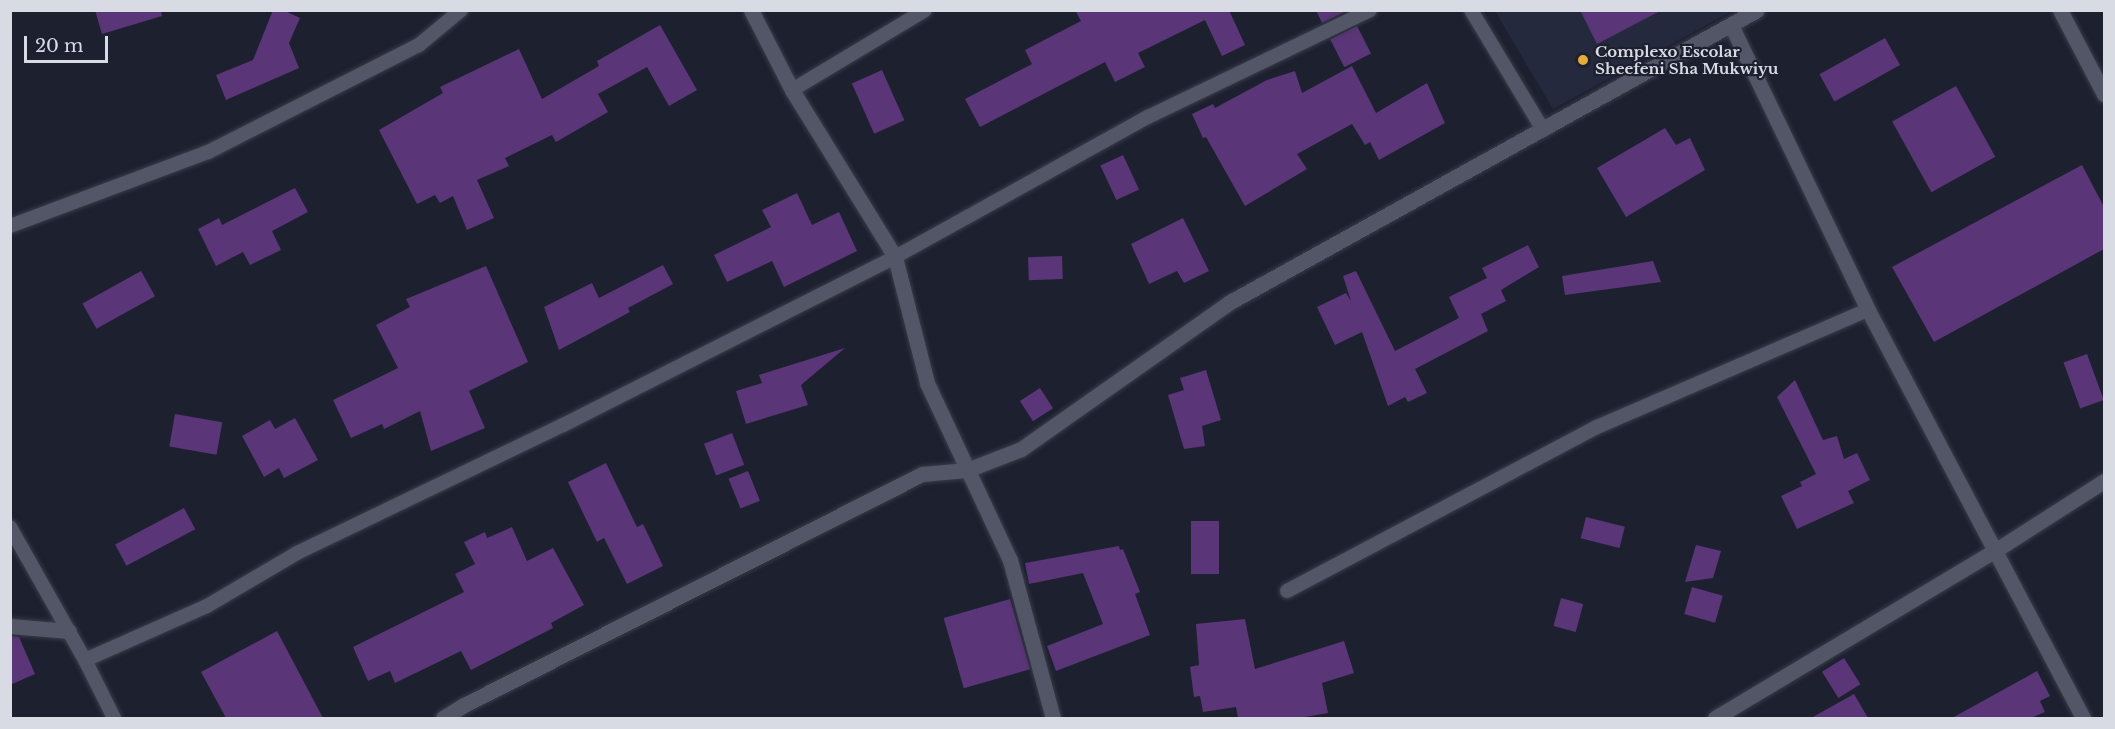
<!DOCTYPE html>
<html>
<head>
<meta charset="utf-8">
<style>
  body { margin:0 }
  #map { position:relative; width:2115px; height:729px; overflow:hidden; background:#1d202f; font-family:"Libre Baskerville",serif }
  div>[style] { position:absolute }
  .built>* { inset:0; background:#25293e }
  .building>* { inset:0; background:#5a3578; transform-origin:0 0 }
  .roads { filter:drop-shadow(0 0 2px #3a3c48) drop-shadow(0 0 2px #3a3c48) }
  .lane>* { height:14px; margin:-7px; padding:0 7px; transform-origin:7px; border-radius:7px; background:#525667 }
  .street>* { height:15px; margin:-7.5px; padding:0 7.5px; transform-origin:7.5px; border-radius:7.5px; background:#525667 }
  .dots>* { width:16px; height:16px; translate:-50% -50%; box-sizing:border-box; border:3px solid #1d202f; border-radius:50% }
  span { translate:-50% -50%; white-space:nowrap; text-align:center; line-height:1.15; -webkit-text-stroke:4.5px #1d202f; paint-order:stroke }
  .poi-label { font-size:15px; color:#d8dae4; font-weight:700 }
  .left { translate:0 -50%; text-align:left }
  .frame { position:absolute; inset:0; border:12px solid #d8dae4; pointer-events:none }
  .scale { position:absolute; left:24px; top:36px; width:84px; height:27px; box-sizing:border-box; border:3px solid #d8dae4; border-top:0; padding-left:8px; font-size:18px; line-height:21px; white-space:nowrap; color:#d8dae4; -webkit-text-stroke:4px #1d202f; paint-order:stroke }
</style>
</head>
<body>
<div id="map">
  <div class="built">
    <div style="clip-path:polygon(1495px 11px,1732px 11px,1553px 109px)"></div>
  </div>
  <div class="building">
    <div style="clip-path:polygon(95px 10px,161px 10px,162px 16px,102px 34px)"></div>
    <div style="clip-path:polygon(273px 10px,283px 10px,300px 18px,289px 43px,299px 68px,226px 100px,216px 75px,253px 60px)"></div>
    <div style="clip-path:polygon(1075px 10px,1229px 10px,1245px 45px,1222px 56px,1205px 20px,1138px 53px,1145px 67px,1115px 82px,1105px 62px,980px 127px,965px 99px,1032px 64px,1025px 50px,1081px 21px)"></div>
    <div style="clip-path:polygon(1316px 10px,1348px 10px,1322px 23px)"></div>
    <div style="clip-path:polygon(1580px 10px,1662px 10px,1597px 44px)"></div>
    <div style="clip-path:polygon(660px 25px,697px 90px,669px 106px,647px 67px,598px 94px,608px 112px,556px 142px,552px 135px,505px 158px,509px 166px,477px 180px,494px 218px,467px 230px,453px 196px,440px 203px,435px 195px,417px 204px,379px 130px,443px 93px,440px 87px,519px 49px,542px 99px,599px 66px,597px 61px)"></div>
    <div style="left:1357px;top:26px;width:31px;height:30px;rotate:63deg"></div>
    <div style="left:1885px;top:38px;width:31px;height:75px;rotate:61deg"></div>
    <div style="clip-path:polygon(1352px 66px,1376px 113px,1427px 83px,1445px 123px,1379px 160px,1370px 142px,1365px 145px,1352px 124px,1297px 154px,1307px 169px,1245px 206px,1206px 137px,1203px 138px,1192px 114px,1213px 104px,1215px 108px,1267px 80px,1295px 71px,1302px 93px)"></div>
    <div style="left:882px;top:70px;width:55px;height:33px;rotate:66deg"></div>
    <div style="left:1956px;top:86px;width:81px;height:73px;rotate:61deg"></div>
    <div style="clip-path:polygon(1665px 128px,1676px 145px,1690px 138px,1705px 170px,1626px 217px,1597px 168px)"></div>
    <div style="left:1123px;top:155px;width:38px;height:25px;rotate:65deg"></div>
    <div style="clip-path:polygon(2082px 165px,2104px 207px,2104px 249px,1934px 342px,1892px 267px)"></div>
    <div style="clip-path:polygon(295px 188px,308px 212px,272px 231px,281px 250px,250px 265px,243px 252px,216px 266px,198px 229px,219px 218px,222px 225px)"></div>
    <div style="clip-path:polygon(797px 193px,812px 225px,839px 212px,857px 251px,784px 287px,772px 261px,727px 282px,714px 255px,771px 227px,762px 210px)"></div>
    <div style="clip-path:polygon(1183px 218px,1209px 271px,1184px 283px,1177px 271px,1149px 284px,1131px 244px)"></div>
    <div style="clip-path:polygon(1528px 245px,1539px 267px,1501px 290px,1506px 301px,1481px 314px,1488px 331px,1415px 369px,1427px 393px,1408px 402px,1405px 397px,1388px 406px,1362px 332px,1335px 345px,1317px 307px,1346px 293px,1351px 301px,1343px 276px,1356px 271px,1395px 351px,1459px 318px,1449px 297px,1487px 278px,1482px 268px)"></div>
    <div style="left:1062px;top:256px;width:23px;height:34px;rotate:88deg"></div>
    <div style="clip-path:polygon(1653px 261px,1661px 282px,1565px 295px,1562px 276px)"></div>
    <div style="clip-path:polygon(663px 265px,673px 284px,628px 308px,630px 312px,559px 350px,544px 307px,592px 283px,599px 298px)"></div>
    <div style="clip-path:polygon(486px 266px,528px 362px,469px 391px,485px 428px,431px 451px,420px 411px,384px 429px,382px 424px,351px 438px,333px 400px,398px 368px,376px 325px,410px 307px,406px 299px)"></div>
    <div style="left:141px;top:271px;width:29px;height:67px;rotate:61deg"></div>
    <div style="clip-path:polygon(845px 348px,801px 385px,808px 405px,746px 424px,736px 391px,762px 383px,759px 375px)"></div>
    <div style="left:2087px;top:354px;width:49px;height:25px;rotate:70deg"></div>
    <div style="clip-path:polygon(1206px 370px,1221px 420px,1202px 426px,1205px 446px,1184px 449px,1168px 395px,1184px 390px,1180px 378px)"></div>
    <div style="clip-path:polygon(1795px 380px,1823px 440px,1837px 436px,1844px 459px,1857px 453px,1870px 480px,1848px 491px,1854px 503px,1797px 529px,1781px 496px,1802px 486px,1800px 482px,1816px 474px,1777px 397px)"></div>
    <div style="left:1040px;top:388px;width:24px;height:24px;rotate:57deg"></div>
    <div style="left:175px;top:414px;width:48px;height:33px;rotate:10deg"></div>
    <div style="clip-path:polygon(295px 418px,318px 460px,284px 478px,279px 468px,264px 477px,242px 436px,270px 420px,275px 429px)"></div>
    <div style="left:732px;top:433px;width:34px;height:30px;rotate:69deg"></div>
    <div style="clip-path:polygon(606px 463px,637px 527px,643px 524px,663px 566px,627px 584px,604px 538px,597px 542px,568px 482px)"></div>
    <div style="left:748px;top:471px;width:32px;height:21px;rotate:68deg"></div>
    <div style="left:184px;top:508px;width:24px;height:78px;rotate:62deg"></div>
    <div style="left:1586px;top:517px;width:40px;height:22px;rotate:14deg"></div>
    <div style="left:1191px;top:521px;width:28px;height:53px"></div>
    <div style="clip-path:polygon(512px 527px,527px 561px,553px 548px,584px 605px,551px 623px,553px 628px,471px 670px,461px 651px,395px 683px,390px 671px,368px 681px,353px 647px,464px 592px,455px 574px,475px 564px,464px 542px,485px 532px,487px 538px)"></div>
    <div style="clip-path:polygon(1696px 545px,1721px 551px,1713px 578px,1685px 582px)"></div>
    <div style="clip-path:polygon(1119px 546px,1120px 550px,1123px 549px,1140px 592px,1135px 594px,1150px 635px,1056px 671px,1047px 646px,1103px 624px,1083px 573px,1029px 584px,1025px 563px)"></div>
    <div style="left:1692px;top:587px;width:32px;height:28px;rotate:16deg"></div>
    <div style="left:1561px;top:598px;width:23px;height:29px;rotate:15deg"></div>
    <div style="left:1010px;top:599px;width:73px;height:69px;rotate:74deg"></div>
    <div style="clip-path:polygon(1245px 619px,1255px 669px,1344px 641px,1354px 673px,1322px 683px,1328px 713px,1299px 718px,1238px 718px,1236px 707px,1203px 712px,1200px 696px,1194px 697px,1190px 667px,1199px 665px,1196px 624px)"></div>
    <div style="clip-path:polygon(277px 631px,323px 718px,226px 718px,201px 672px)"></div>
    <div style="clip-path:polygon(10px 636px,19px 637px,35px 674px,10px 685px)"></div>
    <div style="left:1844px;top:658px;width:31px;height:26px;rotate:58deg"></div>
    <div style="clip-path:polygon(2037px 671px,2050px 696px,2040px 701px,2045px 712px,2031px 718px,1952px 718px)"></div>
    <div style="clip-path:polygon(1854px 694px,1868px 718px,1811px 718px)"></div>
  </div>
  <div class="roads">
    <div class="lane">
      <div style="left:1471px;top:10px;width:140px;rotate:59deg"></div>
      <div style="left:792px;top:90px;width:155px;rotate:-31deg"></div>
      <div style="left:10px;top:226px;width:211px;rotate:-20.5deg"></div>
      <div style="left:208px;top:152px;width:237px;rotate:-26.9deg"></div>
      <div style="left:419px;top:45px;width:55px;rotate:-39.8deg"></div>
      <div style="left:10px;top:527px;width:153px;rotate:60.6deg"></div>
      <div style="left:85px;top:660px;width:65px;rotate:63.4deg"></div>
      <div style="left:1287px;top:591px;width:351px;rotate:-27.9deg"></div>
      <div style="left:1597px;top:427px;width:295px;rotate:-23.4deg"></div>
      <div style="left:85px;top:660px;width:133px;rotate:-23.9deg"></div>
      <div style="left:207px;top:606px;width:104px;rotate:-30.5deg"></div>
      <div style="left:297px;top:553px;width:295px;rotate:-25.7deg"></div>
      <div style="left:563px;top:425px;width:372px;rotate:-26.8deg"></div>
      <div style="left:895px;top:257px;width:289px;rotate:-29deg"></div>
      <div style="left:1148px;top:117px;width:246px;rotate:-25.7deg"></div>
    </div>
    <div class="street">
      <div style="left:751px;top:10px;width:90px;rotate:62.9deg"></div>
      <div style="left:792px;top:90px;width:196px;rotate:58.3deg"></div>
      <div style="left:895px;top:257px;width:130px;rotate:75.7deg"></div>
      <div style="left:927px;top:383px;width:195px;rotate:64.9deg"></div>
      <div style="left:1010px;top:560px;width:164px;rotate:74.8deg"></div>
      <div style="left:2060px;top:10px;width:95px;rotate:62.4deg"></div>
      <div style="left:1731px;top:25px;width:316px;rotate:64.3deg"></div>
      <div style="left:1868px;top:310px;width:461px;rotate:62.2deg"></div>
      <div style="left:10px;top:626px;width:59px;rotate:4.8deg"></div>
      <div style="left:443px;top:718px;width:25px;rotate:-32deg"></div>
      <div style="left:464px;top:705px;width:513px;rotate:-26.76deg"></div>
      <div style="left:922px;top:474px;width:45px;rotate:-5.1deg"></div>
      <div style="left:967px;top:470px;width:58px;rotate:-21.3deg"></div>
      <div style="left:1021px;top:449px;width:256px;rotate:-35.1deg"></div>
      <div style="left:1230px;top:302px;width:602px;rotate:-28.99deg"></div>
      <div style="left:1715px;top:718px;width:327px;rotate:-30.9deg"></div>
      <div style="left:1996px;top:550px;width:128px;rotate:-32.6deg"></div>
    </div>
  </div>
  <div class="dots">
    <div style="left:1583px;top:60px;background:#e7ac36"></div>
  </div>
  <div class="poi-label">
    <span class="left" style="left:1595px;top:60px">Complexo Escolar<br>Sheefeni Sha Mukwiyu</span>
  </div>
  <div class="frame"></div>
  <div class="scale">20 m</div>
</div>
</body>
</html>
